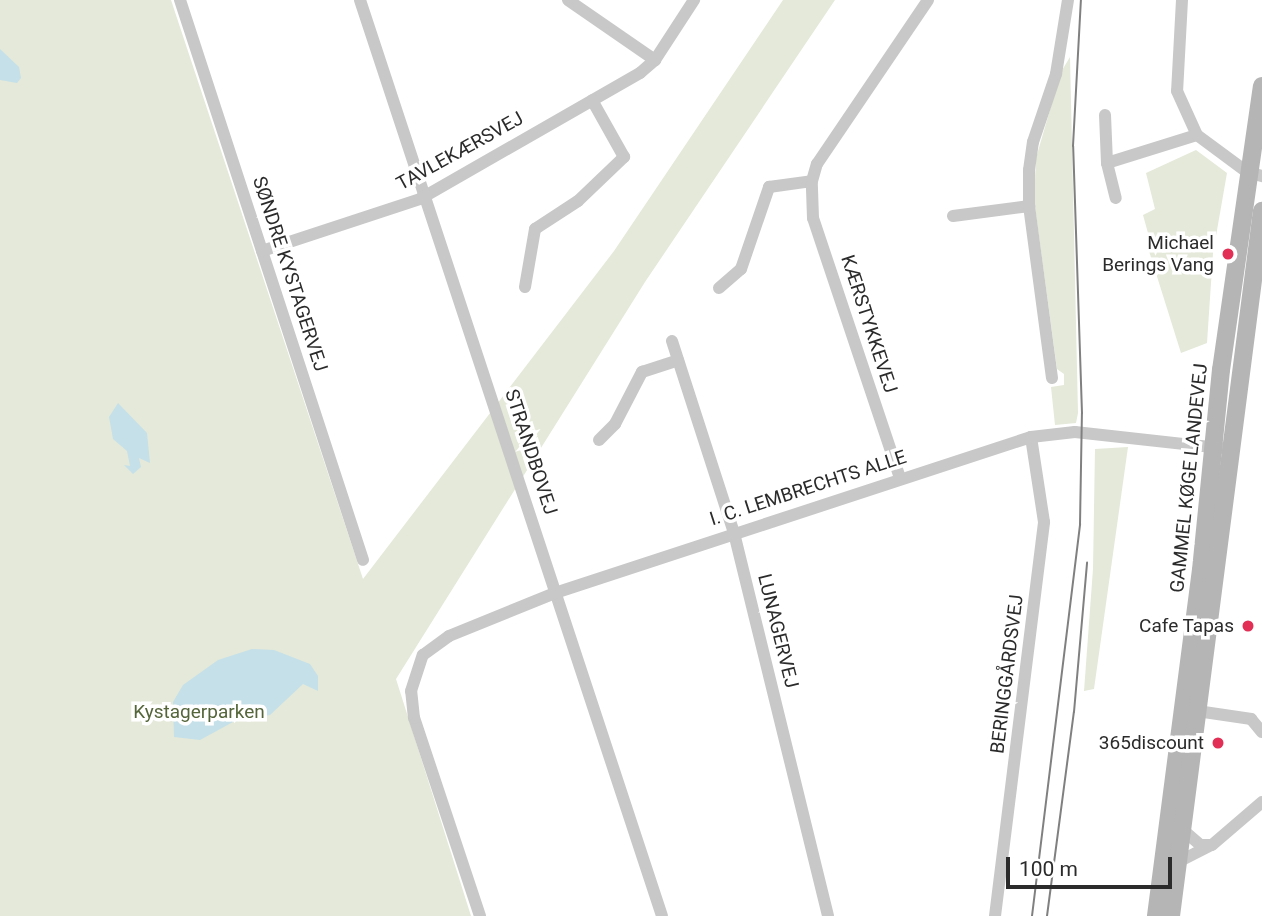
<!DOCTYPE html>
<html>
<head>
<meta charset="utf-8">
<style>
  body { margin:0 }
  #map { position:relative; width:1262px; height:916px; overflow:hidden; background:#fff; font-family:Roboto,sans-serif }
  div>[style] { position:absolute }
  .green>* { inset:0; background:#e4e9d9 }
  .water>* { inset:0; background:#c5e0e9 }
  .street>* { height:12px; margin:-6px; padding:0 6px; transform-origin:6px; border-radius:6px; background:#c8c8c8 }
  .secondary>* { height:18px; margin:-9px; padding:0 9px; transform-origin:9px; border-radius:9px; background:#b5b5b5 }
  .tram>* { height:2px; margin:-1px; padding:0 1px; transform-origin:1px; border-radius:1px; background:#808080 }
  .dots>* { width:19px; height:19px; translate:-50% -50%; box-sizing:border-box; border:4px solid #fff; border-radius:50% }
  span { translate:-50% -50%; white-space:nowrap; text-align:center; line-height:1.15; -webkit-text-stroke:7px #fff; paint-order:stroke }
  .street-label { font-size:19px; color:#2b2b2b }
  .poi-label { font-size:19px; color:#2b2b2b }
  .right { translate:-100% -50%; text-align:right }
  .park-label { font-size:19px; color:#55653a }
  .scale { position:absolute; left:1006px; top:857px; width:166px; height:32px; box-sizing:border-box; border:4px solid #2b2b2b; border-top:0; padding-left:9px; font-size:21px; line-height:24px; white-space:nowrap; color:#2b2b2b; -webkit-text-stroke:5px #fff; paint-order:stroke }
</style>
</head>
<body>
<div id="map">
  <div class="green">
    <div style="clip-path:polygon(0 0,171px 0,363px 579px,614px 251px,783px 0,835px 0,645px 282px,396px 679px,471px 916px,0 916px)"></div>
    <div style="clip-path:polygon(1070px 57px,1078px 413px,1076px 423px,1055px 425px,1051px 387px,1064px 385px,1064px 374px,1057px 369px,1034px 199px,1036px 158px,1061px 72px)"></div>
    <div style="clip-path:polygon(1196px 150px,1227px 173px,1213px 253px,1207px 343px,1181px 353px,1149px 251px,1151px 244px,1143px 215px,1155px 209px,1146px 173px)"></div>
    <div style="clip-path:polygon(1128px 447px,1094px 689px,1084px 691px,1093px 569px,1095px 449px)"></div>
  </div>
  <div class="water">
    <div style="clip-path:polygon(0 49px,19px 67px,21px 78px,17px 83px,0 80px)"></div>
    <div style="clip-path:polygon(118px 403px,147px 433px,150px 463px,139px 458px,141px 467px,133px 474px,124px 465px,130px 466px,127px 451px,113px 439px,109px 417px)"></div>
    <div style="clip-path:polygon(252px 649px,274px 650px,310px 664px,318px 676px,318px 691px,303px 684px,270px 715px,233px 722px,200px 740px,174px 737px,173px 702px,183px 685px,218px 660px)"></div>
  </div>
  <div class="street">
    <div style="left:180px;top:0;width:589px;rotate:71.9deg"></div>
    <div style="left:360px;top:0;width:964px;rotate:71.75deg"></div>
    <div style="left:568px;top:0;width:106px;rotate:34.6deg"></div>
    <div style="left:1182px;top:0;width:91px;rotate:93.1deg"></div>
    <div style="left:1177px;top:91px;width:48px;rotate:65.6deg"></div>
    <div style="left:1105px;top:115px;width:48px;rotate:87.6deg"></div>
    <div style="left:1107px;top:163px;width:36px;rotate:76deg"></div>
    <div style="left:1107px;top:163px;width:94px;rotate:-17.3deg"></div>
    <div style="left:1197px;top:135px;width:62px;rotate:36.5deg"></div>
    <div style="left:1247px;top:172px;width:16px;rotate:15deg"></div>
    <div style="left:953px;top:216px;width:77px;rotate:-7.5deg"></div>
    <div style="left:262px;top:251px;width:166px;rotate:-18.2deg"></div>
    <div style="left:420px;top:199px;width:254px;rotate:-29.8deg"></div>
    <div style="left:640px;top:73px;width:20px;rotate:-41deg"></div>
    <div style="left:655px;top:60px;width:72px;rotate:-57deg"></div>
    <div style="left:525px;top:287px;width:59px;rotate:-80.2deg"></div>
    <div style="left:535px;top:229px;width:51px;rotate:-33.1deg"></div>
    <div style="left:578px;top:201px;width:64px;rotate:-43.7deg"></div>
    <div style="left:624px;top:157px;width:65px;rotate:-119.3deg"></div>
    <div style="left:719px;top:288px;width:29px;rotate:-41deg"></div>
    <div style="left:741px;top:269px;width:87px;rotate:-71.1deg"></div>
    <div style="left:769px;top:187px;width:43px;rotate:-7.9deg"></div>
    <div style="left:672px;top:341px;width:202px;rotate:72.1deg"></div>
    <div style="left:734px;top:533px;width:394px;rotate:76.2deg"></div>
    <div style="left:1052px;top:378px;width:174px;rotate:-97.6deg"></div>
    <div style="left:1029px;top:206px;width:36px;rotate:-90deg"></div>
    <div style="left:1029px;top:170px;width:28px;rotate:-82deg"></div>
    <div style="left:1033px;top:142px;width:72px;rotate:-71.3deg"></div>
    <div style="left:1056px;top:74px;width:75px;rotate:-80.8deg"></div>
    <div style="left:599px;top:440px;width:23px;rotate:-45deg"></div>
    <div style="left:615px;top:424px;width:59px;rotate:-62.6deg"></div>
    <div style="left:642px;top:372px;width:38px;rotate:-18deg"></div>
    <div style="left:900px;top:478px;width:274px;rotate:-108.5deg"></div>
    <div style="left:813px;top:218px;width:37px;rotate:-92deg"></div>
    <div style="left:812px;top:181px;width:18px;rotate:-74deg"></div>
    <div style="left:817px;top:164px;width:198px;rotate:-55.9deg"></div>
    <div style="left:1197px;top:711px;width:55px;rotate:8.4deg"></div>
    <div style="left:1251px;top:719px;width:17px;rotate:50deg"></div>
    <div style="left:1183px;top:830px;width:23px;rotate:41deg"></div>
    <div style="left:1200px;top:845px;width:11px"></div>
    <div style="left:1178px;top:862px;width:38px;rotate:-27deg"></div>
    <div style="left:1212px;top:845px;width:66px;rotate:-40.7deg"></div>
    <div style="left:480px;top:916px;width:209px;rotate:-108.4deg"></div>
    <div style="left:414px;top:718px;width:27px;rotate:-96deg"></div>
    <div style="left:411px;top:691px;width:38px;rotate:-72deg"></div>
    <div style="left:423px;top:655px;width:32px;rotate:-36deg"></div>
    <div style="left:449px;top:636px;width:114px;rotate:-22.1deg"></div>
    <div style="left:555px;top:593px;width:501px;rotate:-18.15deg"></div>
    <div style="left:1031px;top:437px;width:44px;rotate:-6.5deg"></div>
    <div style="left:1075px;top:432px;width:147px;rotate:6.3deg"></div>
    <div style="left:995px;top:916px;width:397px;rotate:-82.9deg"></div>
    <div style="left:1044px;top:522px;width:86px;rotate:-98.7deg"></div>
  </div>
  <div class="secondary">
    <div style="left:1156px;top:916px;width:349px;rotate:-82.6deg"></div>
    <div style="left:1201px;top:570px;width:201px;rotate:-84.3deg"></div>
    <div style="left:1221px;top:370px;width:287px;rotate:-81.8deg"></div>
    <div style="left:1171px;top:916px;width:711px;rotate:-82.65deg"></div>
  </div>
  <div class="tram">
    <div style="left:1032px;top:916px;width:395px;rotate:-83deg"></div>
    <div style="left:1080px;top:524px;width:111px;rotate:-89deg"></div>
    <div style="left:1082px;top:413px;width:267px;rotate:-91.9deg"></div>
    <div style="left:1073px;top:146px;width:146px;rotate:-86.9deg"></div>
    <div style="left:1047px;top:916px;width:206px;rotate:-82.5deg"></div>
    <div style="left:1074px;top:712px;width:150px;rotate:-85deg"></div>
  </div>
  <div class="dots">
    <div style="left:1228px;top:254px;background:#e12f55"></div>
    <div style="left:1248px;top:626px;background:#e12f55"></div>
    <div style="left:1218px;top:743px;background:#e12f55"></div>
  </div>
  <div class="street-label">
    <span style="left:460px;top:151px;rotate:-29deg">TAVLEKÆRSVEJ</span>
    <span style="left:290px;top:274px;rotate:72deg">SØNDRE KYSTAGERVEJ</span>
    <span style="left:869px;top:324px;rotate:72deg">KÆRSTYKKEVEJ</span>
    <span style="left:531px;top:452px;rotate:72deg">STRANDBOVEJ</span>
    <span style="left:1189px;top:478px;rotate:-84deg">GAMMEL KØGE LANDEVEJ</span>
    <span style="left:808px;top:488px;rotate:-18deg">I. C. LEMBRECHTS ALLE</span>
    <span style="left:778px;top:631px;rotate:76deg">LUNAGERVEJ</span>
    <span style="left:1007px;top:674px;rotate:-83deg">BERINGGÅRDSVEJ</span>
  </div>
  <div class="poi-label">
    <span class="right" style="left:1214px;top:254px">Michael<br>Berings Vang</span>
    <span class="right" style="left:1234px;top:626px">Cafe Tapas</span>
    <span class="right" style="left:1204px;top:743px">365discount</span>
  </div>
  <div class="park-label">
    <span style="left:199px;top:712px">Kystagerparken</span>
  </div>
  <div class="scale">100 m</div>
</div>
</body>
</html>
